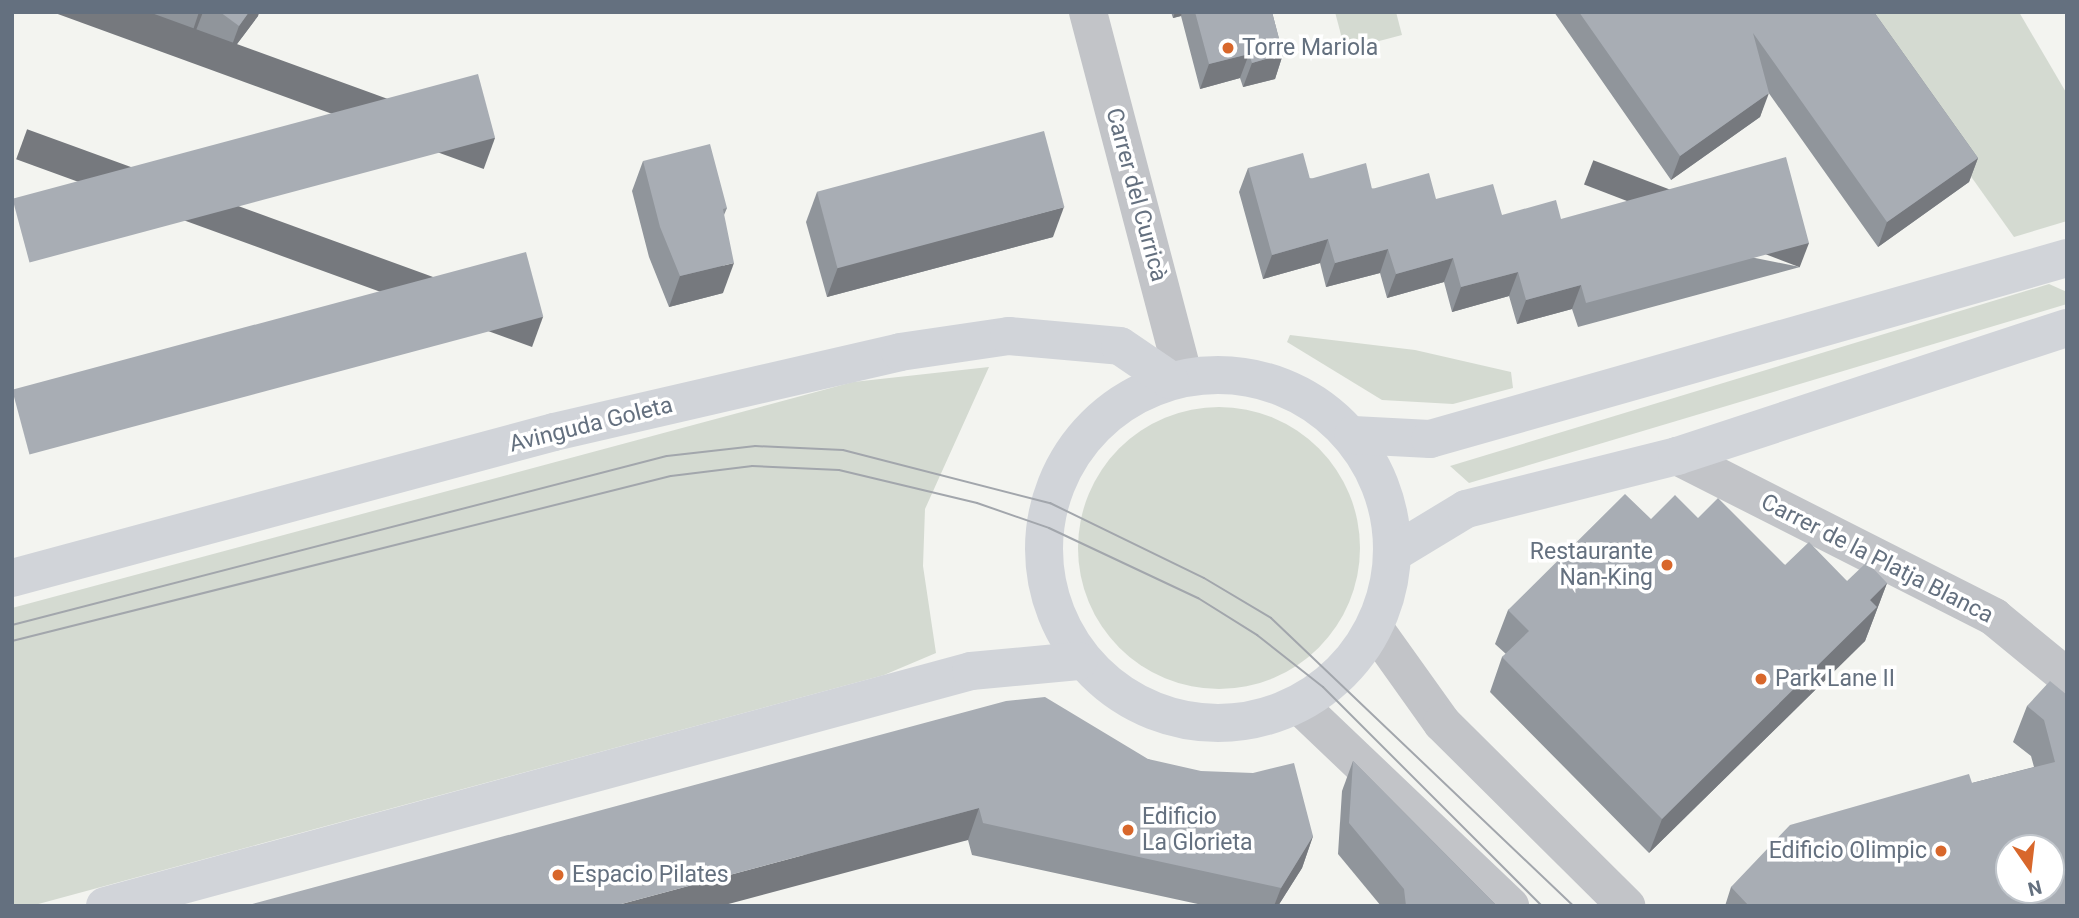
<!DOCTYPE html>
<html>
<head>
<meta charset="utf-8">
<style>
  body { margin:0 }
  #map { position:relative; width:2079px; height:918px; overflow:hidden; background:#f3f4f0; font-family:Roboto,sans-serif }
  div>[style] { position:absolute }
  .green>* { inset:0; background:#d4dad1 }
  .round { border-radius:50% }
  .minor>* { height:38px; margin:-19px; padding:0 19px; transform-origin:19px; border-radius:19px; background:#c2c4c8 }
  .tertiary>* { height:38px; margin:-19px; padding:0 19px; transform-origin:19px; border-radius:19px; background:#c2c4c8 }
  .secondary>* { height:38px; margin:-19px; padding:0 19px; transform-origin:19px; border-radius:19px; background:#d1d4d9 }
  .secondary>.ring { margin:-19px; padding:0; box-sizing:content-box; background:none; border:38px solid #d1d4d9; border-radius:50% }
  .tram>* { height:2px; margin:-1px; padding:0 1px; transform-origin:1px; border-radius:1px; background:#a2a6ac }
  .wall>* { inset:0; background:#90959b }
  .shaded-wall>* { inset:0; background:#76797e; transform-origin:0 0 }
  .building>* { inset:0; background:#a8adb4; transform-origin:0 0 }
  .dots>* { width:19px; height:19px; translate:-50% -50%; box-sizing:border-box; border:4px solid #fff; border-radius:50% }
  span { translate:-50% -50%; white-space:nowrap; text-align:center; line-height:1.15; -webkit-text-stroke:7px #fff; paint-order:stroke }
  .poi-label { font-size:23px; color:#64707f }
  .left { translate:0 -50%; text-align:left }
  .right { translate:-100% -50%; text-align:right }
  .street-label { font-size:23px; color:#64707f }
  .frame { position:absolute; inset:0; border:14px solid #64707f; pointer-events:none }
  .north { position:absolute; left:1995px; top:834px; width:70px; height:70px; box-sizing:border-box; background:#fff; border:2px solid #c1c6cc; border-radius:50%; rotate:166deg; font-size:19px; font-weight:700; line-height:28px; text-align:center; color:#64707f }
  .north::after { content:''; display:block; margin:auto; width:24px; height:32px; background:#d8672b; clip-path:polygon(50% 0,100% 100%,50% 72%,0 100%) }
</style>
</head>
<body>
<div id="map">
  <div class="green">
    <div style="clip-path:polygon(1335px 12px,1396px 12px,1402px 35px,1345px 50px)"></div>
    <div style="clip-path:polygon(1854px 12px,2019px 12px,2067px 94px,2067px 221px,2014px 237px)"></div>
    <div style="clip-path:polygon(2049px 284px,2067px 292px,2067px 304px,1469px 483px,1450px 466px)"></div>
    <div style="clip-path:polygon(1290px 335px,1415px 350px,1511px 372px,1513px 388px,1453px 404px,1382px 400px,1287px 342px)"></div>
    <div style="clip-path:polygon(989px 367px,925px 509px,923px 566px,936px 653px,884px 675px,31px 906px,12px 906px,12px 608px,853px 382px)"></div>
    <div class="round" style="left:1078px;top:407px;width:282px;height:282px"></div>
  </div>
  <div class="minor">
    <div style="left:1088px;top:12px;width:377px;rotate:75.3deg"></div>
    <div style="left:1677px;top:456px;width:356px;rotate:26.9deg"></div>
    <div style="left:1994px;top:617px;width:94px;rotate:39.4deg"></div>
  </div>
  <div class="tertiary">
    <div style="left:1375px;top:629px;width:115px;rotate:54.5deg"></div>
    <div style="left:1442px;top:723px;width:260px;rotate:44.8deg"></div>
    <div style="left:1298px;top:704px;width:293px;rotate:43.6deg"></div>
  </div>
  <div class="secondary">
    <div class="ring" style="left:1044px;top:375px;width:310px;height:310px"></div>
    <div style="left:1353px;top:435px;width:77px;rotate:3deg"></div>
    <div style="left:1430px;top:439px;width:662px;rotate:-15.86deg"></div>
    <div style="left:1395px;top:552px;width:83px;rotate:-31.2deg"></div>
    <div style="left:1466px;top:509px;width:218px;rotate:-14.1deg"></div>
    <div style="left:1677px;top:456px;width:410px;rotate:-18.2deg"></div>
    <div style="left:12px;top:578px;width:561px;rotate:-15.08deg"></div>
    <div style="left:554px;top:432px;width:355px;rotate:-13deg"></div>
    <div style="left:900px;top:352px;width:110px;rotate:-8.4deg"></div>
    <div style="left:1009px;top:336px;width:111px;rotate:5.1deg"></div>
    <div style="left:1120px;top:346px;width:60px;rotate:34.2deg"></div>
    <div style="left:105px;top:906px;width:897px;rotate:-15.18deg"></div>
    <div style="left:971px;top:671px;width:108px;rotate:-5.3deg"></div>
  </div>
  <div class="tram">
    <div style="left:12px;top:625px;width:676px;rotate:-14.47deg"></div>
    <div style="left:667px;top:456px;width:89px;rotate:-6.5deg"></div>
    <div style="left:755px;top:446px;width:88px;rotate:2.6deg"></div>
    <div style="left:843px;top:450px;width:214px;rotate:14.4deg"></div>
    <div style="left:1050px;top:503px;width:171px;rotate:26deg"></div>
    <div style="left:1204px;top:578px;width:78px;rotate:30.8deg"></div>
    <div style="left:1271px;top:618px;width:417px;rotate:43.6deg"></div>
    <div style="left:12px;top:641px;width:679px;rotate:-14.06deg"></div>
    <div style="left:671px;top:476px;width:82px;rotate:-7deg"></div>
    <div style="left:752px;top:466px;width:87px;rotate:2.6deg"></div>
    <div style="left:839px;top:470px;width:142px;rotate:13.4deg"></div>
    <div style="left:977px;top:503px;width:76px;rotate:19.1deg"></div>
    <div style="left:1049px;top:528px;width:165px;rotate:25.2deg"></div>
    <div style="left:1198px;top:598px;width:70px;rotate:32.1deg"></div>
    <div style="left:1257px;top:635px;width:84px;rotate:38.2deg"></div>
    <div style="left:1323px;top:687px;width:310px;rotate:45deg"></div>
  </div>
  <div class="wall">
    <div style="clip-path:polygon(147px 12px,259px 12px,258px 16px,228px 56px,195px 33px,189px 42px)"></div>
    <div style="clip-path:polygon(1171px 12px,1272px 12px,1283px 54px,1275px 79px,1243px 87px,1240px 78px,1200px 89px,1181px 16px,1173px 18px)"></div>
    <div style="clip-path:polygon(1554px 12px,1874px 12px,1978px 158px,1969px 182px,1878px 247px,1768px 92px,1760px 117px,1671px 180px)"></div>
    <div style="clip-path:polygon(643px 161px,727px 208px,724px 215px,723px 293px,669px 307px,649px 257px,632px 191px)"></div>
    <div style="clip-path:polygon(1248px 168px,1436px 199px,1502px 215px,1561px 219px,1800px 267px,1578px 327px,1572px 309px,1517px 324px,1509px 296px,1452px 312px,1444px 282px,1387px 298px,1380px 273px,1326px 287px,1320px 263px,1263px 279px,1239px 192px)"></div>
    <div style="clip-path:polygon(817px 192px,1053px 237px,827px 297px,806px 222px)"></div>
    <div style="clip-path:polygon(1698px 518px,1785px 565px,1847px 581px,1887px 583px,1865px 641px,1649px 853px,1490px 692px,1502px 657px,1506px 654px,1495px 644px,1508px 610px,1651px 519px)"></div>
    <div style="clip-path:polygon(2067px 695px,2067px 906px,1725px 906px,1731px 887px,1972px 783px,2034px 767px,2031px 756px,2013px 742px,2027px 706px)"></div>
    <div style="clip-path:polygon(1148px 759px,1313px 836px,1302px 868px,1278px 906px,1207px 906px,972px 855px,968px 840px,245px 906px)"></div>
    <div style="clip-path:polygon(1353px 761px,1497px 906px,1381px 906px,1338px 854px,1342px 791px)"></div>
  </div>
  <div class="shaded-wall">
    <div style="clip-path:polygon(199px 12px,203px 12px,195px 33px,189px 42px)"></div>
    <div style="clip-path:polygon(249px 12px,259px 12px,258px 16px,228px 56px,239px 26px)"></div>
    <div style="clip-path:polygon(1175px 12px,1182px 12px,1181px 16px,1173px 18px)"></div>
    <div style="clip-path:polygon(1249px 54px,1240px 78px,1200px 89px,1209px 64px)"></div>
    <div style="clip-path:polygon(1283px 54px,1275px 79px,1243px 87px,1252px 63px)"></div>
    <div style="clip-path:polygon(1769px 93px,1760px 117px,1671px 180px,1680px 156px)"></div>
    <div style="left:495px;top:138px;width:33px;height:500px;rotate:110deg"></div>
    <div style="clip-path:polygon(1978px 158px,1969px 182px,1878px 247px,1887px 222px)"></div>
    <div style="clip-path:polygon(1064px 207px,1053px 237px,827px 297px,838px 267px)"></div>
    <div style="clip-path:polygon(1328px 239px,1320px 263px,1263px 279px,1272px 255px)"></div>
    <div style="left:1809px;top:243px;width:26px;height:231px;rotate:111deg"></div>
    <div style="clip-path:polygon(1388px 249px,1380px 273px,1326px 287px,1335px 263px)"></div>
    <div style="clip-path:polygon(1453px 258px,1444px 282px,1387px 298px,1396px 274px)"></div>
    <div style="clip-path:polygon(734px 263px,723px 293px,669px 307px,680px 276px)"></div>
    <div style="clip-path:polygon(1518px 272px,1509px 296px,1452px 312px,1461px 287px)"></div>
    <div style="clip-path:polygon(1581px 285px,1572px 309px,1517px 324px,1526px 300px)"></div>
    <div style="left:543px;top:317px;width:32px;height:549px;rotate:110deg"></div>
    <div style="clip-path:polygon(1887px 583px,1865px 641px,1649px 853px,1662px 819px,1870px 600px)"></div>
    <div style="clip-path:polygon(979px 808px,968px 840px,721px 906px,614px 906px)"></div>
    <div style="clip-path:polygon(1313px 836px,1302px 868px,1278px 906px,1274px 906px,1281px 888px)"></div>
  </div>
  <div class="building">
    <div style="clip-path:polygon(220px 12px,249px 12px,239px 26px)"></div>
    <div style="clip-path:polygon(1195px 12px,1272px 12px,1283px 54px,1252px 63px,1249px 54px,1209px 64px)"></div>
    <div style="clip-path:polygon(1579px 12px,1874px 12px,1978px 158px,1887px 222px,1753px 33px,1769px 93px,1680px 156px)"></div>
    <div style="left:478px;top:74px;width:66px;height:482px;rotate:75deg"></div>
    <div style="left:1044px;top:131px;width:79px;height:235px;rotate:75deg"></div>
    <div style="clip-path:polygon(710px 144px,727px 208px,723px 209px,734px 263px,680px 276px,660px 227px,643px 161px)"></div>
    <div style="clip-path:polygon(1303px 153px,1310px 179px,1366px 163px,1372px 189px,1429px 173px,1436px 199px,1493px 184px,1502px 215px,1556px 200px,1561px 219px,1786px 157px,1809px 243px,1586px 303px,1581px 285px,1526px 300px,1518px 272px,1461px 287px,1453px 258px,1396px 274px,1388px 249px,1335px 263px,1328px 239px,1272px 255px,1248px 168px)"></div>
    <div style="left:526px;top:252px;width:67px;height:532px;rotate:75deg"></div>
    <div style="clip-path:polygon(1625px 494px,1651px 519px,1675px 495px,1698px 518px,1718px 498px,1785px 565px,1809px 542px,1847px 581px,1867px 562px,1887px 583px,1870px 600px,1877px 607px,1662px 819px,1502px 657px,1529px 631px,1508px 610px)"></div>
    <div style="clip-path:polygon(evenodd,2050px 681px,2067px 695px,2067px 906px,1749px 906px,1731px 887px,1790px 825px,1969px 774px,1972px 783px,2055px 762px,2044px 720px,2027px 706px,2050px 681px,2009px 848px,2051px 848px,2051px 890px,2009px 890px,2009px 848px)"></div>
    <div style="clip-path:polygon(1045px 697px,1148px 759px,1201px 771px,1253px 773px,1294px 763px,1313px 836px,1281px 888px,983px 823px,979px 808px,614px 906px,245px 906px,1006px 701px)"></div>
    <div style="clip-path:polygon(1353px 761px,1497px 906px,1406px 906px,1404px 889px,1349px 823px)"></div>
  </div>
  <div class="dots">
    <div style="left:1228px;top:48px;background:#d8672b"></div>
    <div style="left:1667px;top:565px;background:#d8672b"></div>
    <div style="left:1761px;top:679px;background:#d8672b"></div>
    <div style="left:1128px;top:830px;background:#d8672b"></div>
    <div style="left:1941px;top:851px;background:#d8672b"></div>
    <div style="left:558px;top:875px;background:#d8672b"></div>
  </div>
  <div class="poi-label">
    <span class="left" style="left:1242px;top:48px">Torre Mariola</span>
    <span class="right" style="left:1653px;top:565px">Restaurante<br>Nan-King</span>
    <span class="left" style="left:1775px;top:679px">Park Lane II</span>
    <span class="left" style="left:1142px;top:830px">Edificio<br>La Glorieta</span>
    <span class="right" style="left:1927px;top:851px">Edificio Olimpic</span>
    <span class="left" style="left:572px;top:875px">Espacio Pilates</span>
  </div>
  <div class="street-label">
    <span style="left:1136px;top:195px;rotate:75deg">Carrer del Curricà</span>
    <span style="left:591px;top:425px;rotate:-14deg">Avinguda Goleta</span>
    <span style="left:1877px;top:559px;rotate:27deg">Carrer de la Platja Blanca</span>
  </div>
  <div class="frame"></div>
  <div class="north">N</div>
</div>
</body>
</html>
